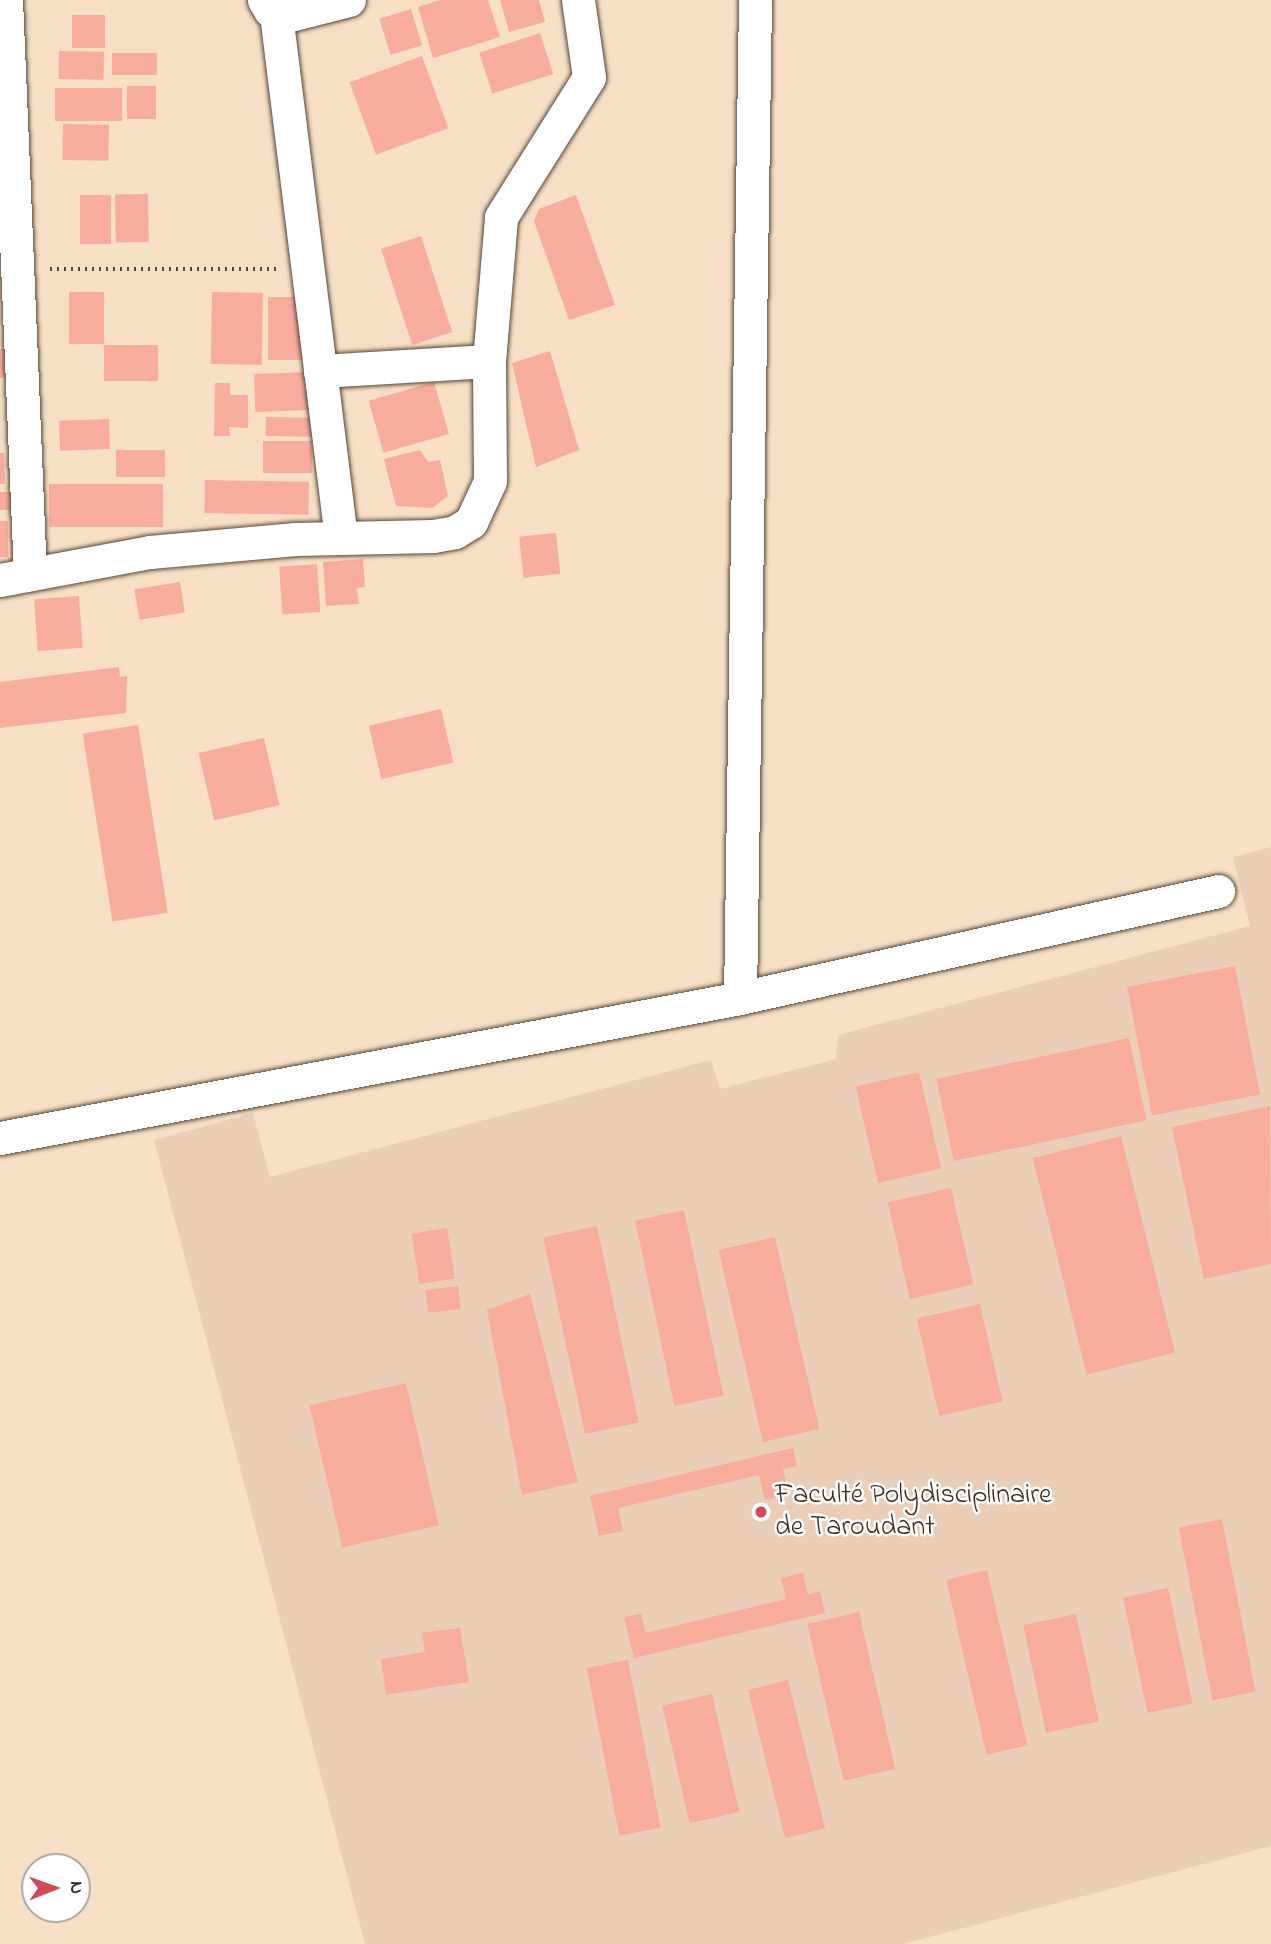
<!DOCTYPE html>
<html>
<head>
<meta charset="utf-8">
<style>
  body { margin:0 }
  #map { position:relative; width:1271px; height:1944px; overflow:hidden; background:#f6dfc5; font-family:"Indie Flower",sans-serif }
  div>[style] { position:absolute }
  .built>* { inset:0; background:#eaceb7 }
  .building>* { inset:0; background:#f8ac9d; transform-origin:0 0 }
  .path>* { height:4.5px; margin-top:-2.25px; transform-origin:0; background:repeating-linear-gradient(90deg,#574537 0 2px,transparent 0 7px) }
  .roads { filter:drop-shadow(0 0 2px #574537) drop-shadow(0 0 2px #574537) }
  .minor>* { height:33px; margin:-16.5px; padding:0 16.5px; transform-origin:16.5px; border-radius:16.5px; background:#fff }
  .dots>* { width:19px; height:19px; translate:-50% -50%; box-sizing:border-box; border:4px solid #fff; border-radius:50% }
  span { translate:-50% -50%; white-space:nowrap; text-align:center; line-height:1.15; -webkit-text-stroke:5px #fff; paint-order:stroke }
  .poi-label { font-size:28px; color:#3b2a1e }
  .left { translate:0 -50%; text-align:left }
  .north { position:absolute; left:21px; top:1853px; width:70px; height:70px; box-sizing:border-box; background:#fff; border:2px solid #b1aaa5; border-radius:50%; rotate:89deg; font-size:19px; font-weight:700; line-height:28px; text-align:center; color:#3b2a1e }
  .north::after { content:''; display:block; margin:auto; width:24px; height:32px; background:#d1495b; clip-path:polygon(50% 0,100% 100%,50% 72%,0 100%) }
</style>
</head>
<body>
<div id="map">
  <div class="built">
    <div style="clip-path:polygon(1271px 847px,1271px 1846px,903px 1944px,365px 1944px,154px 1140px,253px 1113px,270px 1177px,711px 1060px,720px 1089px,836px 1059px,838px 1035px,1250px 926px,1233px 857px)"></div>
  </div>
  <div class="building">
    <div style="clip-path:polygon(440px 0,488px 0,500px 37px,433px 58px,418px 7px)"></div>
    <div style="clip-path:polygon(500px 0,539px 0,545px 22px,509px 32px)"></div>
    <div style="left:411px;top:9px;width:38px;height:33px;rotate:73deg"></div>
    <div style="left:72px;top:15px;width:33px;height:33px"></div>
    <div style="left:540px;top:33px;width:43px;height:64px;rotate:72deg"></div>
    <div style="left:59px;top:51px;width:45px;height:28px;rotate:1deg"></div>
    <div style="left:112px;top:53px;width:45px;height:22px"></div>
    <div style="left:422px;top:56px;width:77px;height:77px;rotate:70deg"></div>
    <div style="left:127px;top:86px;width:29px;height:33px"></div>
    <div style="left:55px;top:88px;width:67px;height:33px"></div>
    <div style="left:63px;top:124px;width:46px;height:36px;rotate:1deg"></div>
    <div style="left:148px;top:194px;width:48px;height:33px;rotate:89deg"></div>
    <div style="left:111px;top:195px;width:49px;height:31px;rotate:90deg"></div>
    <div style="clip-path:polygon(576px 195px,615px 305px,569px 320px,534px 221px,539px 209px)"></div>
    <div style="left:421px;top:236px;width:101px;height:42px;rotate:72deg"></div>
    <div style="left:69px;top:292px;width:35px;height:52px"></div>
    <div style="left:212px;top:292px;width:51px;height:72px;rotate:1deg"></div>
    <div style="left:268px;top:297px;width:41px;height:63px"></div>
    <div style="left:104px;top:345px;width:54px;height:36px"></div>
    <div style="clip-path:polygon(0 349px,5px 349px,6px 378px,0 378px)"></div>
    <div style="clip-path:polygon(550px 351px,579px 450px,536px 467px,512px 363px)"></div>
    <div style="left:309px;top:372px;width:38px;height:55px;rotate:88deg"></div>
    <div style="left:434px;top:382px;width:54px;height:68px;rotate:74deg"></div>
    <div style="clip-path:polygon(215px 383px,230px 383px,230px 395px,248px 395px,248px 428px,229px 427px,230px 436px,214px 436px)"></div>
    <div style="left:266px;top:417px;width:47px;height:19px;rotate:1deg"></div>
    <div style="left:109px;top:419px;width:30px;height:50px;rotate:88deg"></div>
    <div style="left:263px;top:441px;width:49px;height:32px"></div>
    <div style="left:165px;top:450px;width:27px;height:49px;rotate:90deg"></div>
    <div style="clip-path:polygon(420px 450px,428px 462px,440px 460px,448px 496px,432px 508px,396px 506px,384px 459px)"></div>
    <div style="clip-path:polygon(0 453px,4px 453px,5px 484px,0 484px)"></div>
    <div style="left:205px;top:480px;width:104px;height:33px;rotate:1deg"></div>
    <div style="left:49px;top:484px;width:114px;height:43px"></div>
    <div style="left:0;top:492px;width:12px;height:18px"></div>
    <div style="left:0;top:521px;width:8px;height:36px"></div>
    <div style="left:556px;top:533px;width:41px;height:37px;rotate:84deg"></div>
    <div style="clip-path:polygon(363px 559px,365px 587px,357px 588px,359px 604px,326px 606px,323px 562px)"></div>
    <div style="left:317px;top:564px;width:48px;height:38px;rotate:86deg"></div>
    <div style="left:180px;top:582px;width:31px;height:46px;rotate:81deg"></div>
    <div style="left:79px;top:596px;width:52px;height:45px;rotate:86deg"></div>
    <div style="clip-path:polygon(119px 667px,120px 677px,127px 676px,126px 713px,0 728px,0 682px)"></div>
    <div style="left:441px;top:709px;width:55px;height:74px;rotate:77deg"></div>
    <div style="left:138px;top:725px;width:190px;height:56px;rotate:81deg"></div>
    <div style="left:264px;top:738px;width:69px;height:67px;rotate:77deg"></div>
    <div style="left:1235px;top:966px;width:131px;height:110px;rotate:79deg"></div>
    <div style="left:1129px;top:1038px;width:84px;height:197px;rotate:78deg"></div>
    <div style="left:919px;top:1072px;width:99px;height:65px;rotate:77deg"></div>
    <div style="clip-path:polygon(1270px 1106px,1271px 1264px,1204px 1279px,1172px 1127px)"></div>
    <div style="left:1121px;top:1136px;width:223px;height:91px;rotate:76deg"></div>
    <div style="left:951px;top:1188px;width:99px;height:65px;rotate:77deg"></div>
    <div style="left:684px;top:1210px;width:190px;height:50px;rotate:78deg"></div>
    <div style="left:597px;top:1226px;width:201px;height:55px;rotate:78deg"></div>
    <div style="left:447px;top:1228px;width:51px;height:36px;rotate:81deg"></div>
    <div style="left:775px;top:1237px;width:197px;height:58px;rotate:77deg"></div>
    <div style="left:458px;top:1286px;width:23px;height:33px;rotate:83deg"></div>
    <div style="clip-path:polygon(530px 1294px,578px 1482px,522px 1495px,487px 1310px)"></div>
    <div style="left:980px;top:1304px;width:100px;height:65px;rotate:77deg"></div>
    <div style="left:406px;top:1383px;width:146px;height:99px;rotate:77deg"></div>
    <div style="clip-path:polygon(793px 1448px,797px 1466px,783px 1469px,789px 1494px,765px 1500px,759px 1475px,618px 1508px,623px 1531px,599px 1536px,590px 1496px)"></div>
    <div style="left:1222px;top:1519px;width:176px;height:44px;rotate:79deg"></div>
    <div style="left:987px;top:1570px;width:180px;height:42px;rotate:77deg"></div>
    <div style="clip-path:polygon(803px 1573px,808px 1594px,820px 1591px,825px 1613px,634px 1658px,624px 1617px,641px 1614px,646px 1633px,786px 1599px,781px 1578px)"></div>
    <div style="left:1168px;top:1588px;width:118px;height:46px;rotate:78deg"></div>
    <div style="left:859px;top:1612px;width:161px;height:53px;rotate:77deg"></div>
    <div style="left:1076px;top:1614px;width:110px;height:54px;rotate:78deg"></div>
    <div style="clip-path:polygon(460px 1628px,469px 1682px,386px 1695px,381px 1659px,425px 1652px,422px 1633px)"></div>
    <div style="left:628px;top:1660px;width:171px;height:42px;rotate:79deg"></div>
    <div style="left:788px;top:1680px;width:153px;height:41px;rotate:76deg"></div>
    <div style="left:712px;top:1694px;width:121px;height:51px;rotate:77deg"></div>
  </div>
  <div class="path">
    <div style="left:50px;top:269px;width:226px"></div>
  </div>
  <div class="roads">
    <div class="minor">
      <div style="left:6px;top:0;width:575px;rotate:87.61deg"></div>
      <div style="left:264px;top:0;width:12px;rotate:59deg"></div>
      <div style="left:270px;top:10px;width:17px;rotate:21deg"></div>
      <div style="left:286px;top:16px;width:65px;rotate:-14.3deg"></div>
      <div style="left:755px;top:0;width:998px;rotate:90.86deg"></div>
      <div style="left:740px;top:998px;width:490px;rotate:-12.6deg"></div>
      <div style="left:276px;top:14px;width:528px;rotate:82.93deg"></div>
      <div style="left:320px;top:371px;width:169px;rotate:-3.4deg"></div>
      <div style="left:0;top:580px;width:153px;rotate:-10.6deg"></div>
      <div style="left:150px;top:552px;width:146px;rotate:-5.1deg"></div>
      <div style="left:295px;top:539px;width:138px;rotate:-1.2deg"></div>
      <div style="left:433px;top:536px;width:22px;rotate:-10deg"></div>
      <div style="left:455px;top:532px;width:19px;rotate:-32deg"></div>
      <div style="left:471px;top:522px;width:45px;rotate:-65.1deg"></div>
      <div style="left:490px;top:481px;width:120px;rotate:-90.5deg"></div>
      <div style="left:489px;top:361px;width:144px;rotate:-85.2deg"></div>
      <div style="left:501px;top:217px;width:165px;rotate:-57.8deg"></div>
      <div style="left:589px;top:77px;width:78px;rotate:-98.1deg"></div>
      <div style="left:0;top:1138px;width:753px;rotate:-10.71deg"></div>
    </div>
  </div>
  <div class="dots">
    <div style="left:761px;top:1512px;background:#d1495b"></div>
  </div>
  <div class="poi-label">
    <span class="left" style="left:775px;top:1512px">Faculté Polydisciplinaire<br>de Taroudant</span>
  </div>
  <div class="north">N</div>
</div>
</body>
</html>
